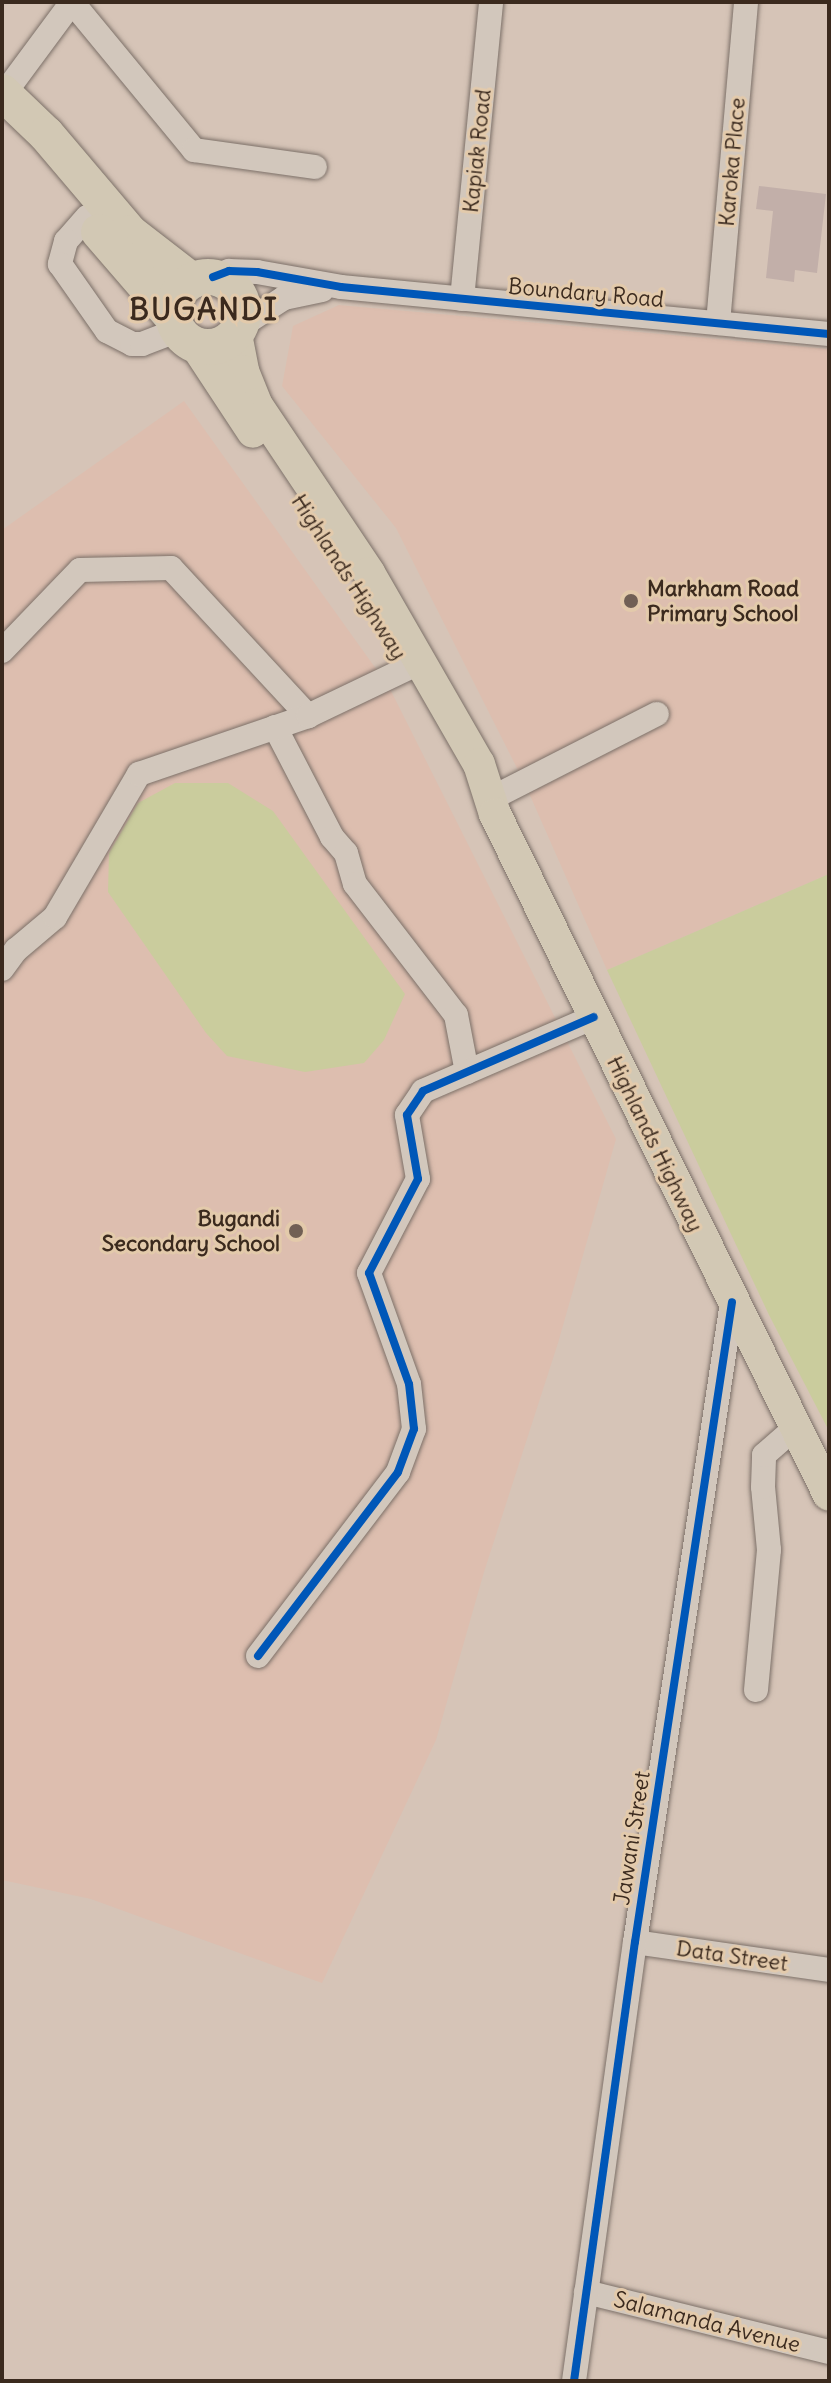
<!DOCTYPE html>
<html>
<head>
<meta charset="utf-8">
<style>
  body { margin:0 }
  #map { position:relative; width:831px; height:2383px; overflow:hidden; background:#d6c4b7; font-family:Delius,sans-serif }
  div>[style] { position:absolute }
  .built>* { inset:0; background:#ddbeaf }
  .green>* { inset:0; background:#cacc9d }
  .building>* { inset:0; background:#c2afa9 }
  .roads { filter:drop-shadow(0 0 2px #7c7068) drop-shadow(0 0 2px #7c7068) }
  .minor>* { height:24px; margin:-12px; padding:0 12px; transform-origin:12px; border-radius:12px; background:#d2c7bc }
  .major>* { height:32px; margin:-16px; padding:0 16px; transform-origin:16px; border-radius:16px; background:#d2c8b4 }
  .highway>* { height:36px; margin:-18px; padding:0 18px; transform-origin:18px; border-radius:18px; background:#d2c8b4 }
  .highway>.ring { margin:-18px; padding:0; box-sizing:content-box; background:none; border:36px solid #d2c8b4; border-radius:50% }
  .cycleway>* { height:8px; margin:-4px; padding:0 4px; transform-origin:4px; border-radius:4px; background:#0057b8 }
  .dots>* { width:22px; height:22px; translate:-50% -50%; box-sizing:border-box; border:4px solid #e3caab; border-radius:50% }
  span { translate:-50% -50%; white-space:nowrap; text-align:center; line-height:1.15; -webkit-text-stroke:6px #e3caab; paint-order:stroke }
  .street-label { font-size:22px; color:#3b2a1e }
  .poi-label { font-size:22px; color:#3b2a1e; font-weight:700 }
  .left { translate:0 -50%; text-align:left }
  .right { translate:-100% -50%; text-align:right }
  .district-label { font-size:30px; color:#3b2a1e; font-weight:700; letter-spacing:2px }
  .frame { position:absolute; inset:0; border:4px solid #3b2a1e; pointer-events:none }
</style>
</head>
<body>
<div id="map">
  <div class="built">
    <div style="clip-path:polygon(339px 305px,829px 349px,829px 874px,607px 970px,525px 784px,396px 528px,282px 386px,293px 326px)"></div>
    <div style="clip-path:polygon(184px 401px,389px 687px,616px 1139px,558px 1343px,484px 1572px,436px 1740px,322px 1983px,91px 1899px,2px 1880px,2px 530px)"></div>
  </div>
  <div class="green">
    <div style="clip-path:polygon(175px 783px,228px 783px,273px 811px,405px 994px,384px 1040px,364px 1063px,305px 1072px,227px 1056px,206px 1033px,108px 892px,109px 853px,138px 803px)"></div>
    <div style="clip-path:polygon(829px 874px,829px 1431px,769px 1315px,607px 970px)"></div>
  </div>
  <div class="building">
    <div style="clip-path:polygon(759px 186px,826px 194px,817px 273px,795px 270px,794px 282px,766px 278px,773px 211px,756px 209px)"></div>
  </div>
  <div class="roads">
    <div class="minor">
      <div style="left:72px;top:2px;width:192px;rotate:50.5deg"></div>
      <div style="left:194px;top:150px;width:122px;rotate:8deg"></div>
      <div style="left:4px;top:94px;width:114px;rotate:-53.5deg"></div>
      <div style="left:87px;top:217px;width:32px;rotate:131deg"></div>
      <div style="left:66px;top:241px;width:24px;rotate:105deg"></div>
      <div style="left:60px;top:264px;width:82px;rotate:55deg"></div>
      <div style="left:107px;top:331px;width:28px;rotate:27deg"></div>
      <div style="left:132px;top:344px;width:10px"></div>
      <div style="left:142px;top:344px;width:39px;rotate:-21deg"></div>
      <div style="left:213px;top:277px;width:17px;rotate:-21deg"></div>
      <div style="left:229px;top:271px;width:28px;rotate:2deg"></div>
      <div style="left:257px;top:272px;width:85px;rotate:10.1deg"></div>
      <div style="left:341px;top:287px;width:490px;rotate:5.5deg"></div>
      <div style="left:462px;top:299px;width:298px;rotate:-84.4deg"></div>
      <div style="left:718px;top:323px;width:322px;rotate:-85deg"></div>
      <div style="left:241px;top:326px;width:51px;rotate:-33.1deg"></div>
      <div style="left:284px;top:298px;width:39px;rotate:-12deg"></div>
      <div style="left:2px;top:651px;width:112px;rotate:-46.1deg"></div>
      <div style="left:80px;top:570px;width:91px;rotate:-1.3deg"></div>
      <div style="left:171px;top:568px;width:202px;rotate:47.2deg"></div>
      <div style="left:275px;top:727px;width:124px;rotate:62.6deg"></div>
      <div style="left:332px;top:837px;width:21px;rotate:49deg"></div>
      <div style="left:346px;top:853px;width:32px;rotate:74deg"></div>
      <div style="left:355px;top:884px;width:165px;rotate:52.4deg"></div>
      <div style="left:456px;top:1015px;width:58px;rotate:79.1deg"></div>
      <div style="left:492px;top:798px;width:185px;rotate:-27deg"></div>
      <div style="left:2px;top:969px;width:24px;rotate:-54deg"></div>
      <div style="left:16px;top:950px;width:51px;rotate:-40.2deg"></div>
      <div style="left:55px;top:917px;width:166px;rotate:-59.6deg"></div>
      <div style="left:139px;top:774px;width:179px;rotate:-18.9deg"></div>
      <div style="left:308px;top:716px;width:111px;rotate:-25.6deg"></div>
      <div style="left:258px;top:1656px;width:231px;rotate:-52.7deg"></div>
      <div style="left:398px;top:1472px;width:46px;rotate:-69.6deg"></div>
      <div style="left:414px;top:1429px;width:45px;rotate:-96.3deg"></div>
      <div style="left:409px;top:1384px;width:118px;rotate:-109.8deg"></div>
      <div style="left:369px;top:1273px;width:106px;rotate:-62.5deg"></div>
      <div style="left:418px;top:1179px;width:65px;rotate:-99.8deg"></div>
      <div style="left:407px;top:1115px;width:29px;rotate:-56deg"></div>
      <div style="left:423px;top:1091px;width:186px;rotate:-23.4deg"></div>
      <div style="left:756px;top:1690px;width:141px;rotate:-84.7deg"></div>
      <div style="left:769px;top:1550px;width:63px;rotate:-95.4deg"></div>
      <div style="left:763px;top:1487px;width:32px;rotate:-88deg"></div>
      <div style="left:764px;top:1455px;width:41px;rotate:-41.1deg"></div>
      <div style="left:635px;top:1942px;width:196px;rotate:8.2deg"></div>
      <div style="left:586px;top:2292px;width:250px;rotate:13.9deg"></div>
      <div style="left:574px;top:2381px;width:443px;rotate:-82.1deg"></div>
      <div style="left:635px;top:1942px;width:647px;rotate:-81.38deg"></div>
    </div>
    <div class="major">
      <div style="left:236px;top:334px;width:38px;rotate:79deg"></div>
      <div style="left:243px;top:371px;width:35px;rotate:68deg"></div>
      <div style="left:256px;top:404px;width:203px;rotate:56.2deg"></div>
      <div style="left:369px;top:573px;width:220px;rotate:60.1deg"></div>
      <div style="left:479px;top:764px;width:52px;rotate:72.3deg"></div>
      <div style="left:495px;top:814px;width:758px;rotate:63.87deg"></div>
      <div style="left:195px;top:344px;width:105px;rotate:56.6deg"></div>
    </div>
    <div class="highway">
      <div style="left:2px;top:92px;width:61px;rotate:43.7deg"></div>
      <div style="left:46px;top:134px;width:130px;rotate:49.7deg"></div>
      <div style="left:130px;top:233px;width:78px;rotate:37.7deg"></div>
      <div style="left:99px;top:232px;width:115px;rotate:49.2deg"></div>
      <div class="ring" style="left:173px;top:277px;width:34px;height:34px"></div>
    </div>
  </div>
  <div class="cycleway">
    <div style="left:213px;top:277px;width:17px;rotate:-21deg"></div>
    <div style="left:229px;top:271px;width:28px;rotate:2deg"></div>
    <div style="left:257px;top:272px;width:85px;rotate:10.1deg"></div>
    <div style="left:341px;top:287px;width:490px;rotate:5.5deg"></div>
    <div style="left:258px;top:1656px;width:231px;rotate:-52.7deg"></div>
    <div style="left:398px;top:1472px;width:46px;rotate:-69.6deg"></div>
    <div style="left:414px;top:1429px;width:45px;rotate:-96.3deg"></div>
    <div style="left:409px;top:1384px;width:118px;rotate:-109.8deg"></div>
    <div style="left:369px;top:1273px;width:106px;rotate:-62.5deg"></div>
    <div style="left:418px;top:1179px;width:65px;rotate:-99.8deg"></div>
    <div style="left:407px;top:1115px;width:29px;rotate:-56deg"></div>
    <div style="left:423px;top:1091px;width:186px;rotate:-23.4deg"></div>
    <div style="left:574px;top:2381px;width:443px;rotate:-82.1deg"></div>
    <div style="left:635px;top:1942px;width:647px;rotate:-81.38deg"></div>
  </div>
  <div class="dots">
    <div style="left:631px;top:601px;background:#716054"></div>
    <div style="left:296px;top:1231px;background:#716054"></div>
  </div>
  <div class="street-label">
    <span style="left:477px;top:151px;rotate:-84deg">Kapiak Road</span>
    <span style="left:732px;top:162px;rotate:-85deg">Karoka Place</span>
    <span style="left:586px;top:293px;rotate:5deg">Boundary Road</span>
    <span style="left:349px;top:577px;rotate:57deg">Highlands Highway</span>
    <span style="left:655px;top:1144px;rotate:64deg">Highlands Highway</span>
    <span style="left:632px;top:1838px;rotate:-81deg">Jawani Street</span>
    <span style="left:732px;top:1956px;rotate:8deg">Data Street</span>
    <span style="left:707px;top:2322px;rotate:14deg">Salamanda Avenue</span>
  </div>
  <div class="poi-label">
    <span class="left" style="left:647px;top:601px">Markham Road<br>Primary School</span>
    <span class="right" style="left:280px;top:1231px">Bugandi<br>Secondary School</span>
  </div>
  <div class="district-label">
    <span style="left:204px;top:309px">BUGANDI</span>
  </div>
  <div class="frame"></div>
</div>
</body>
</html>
